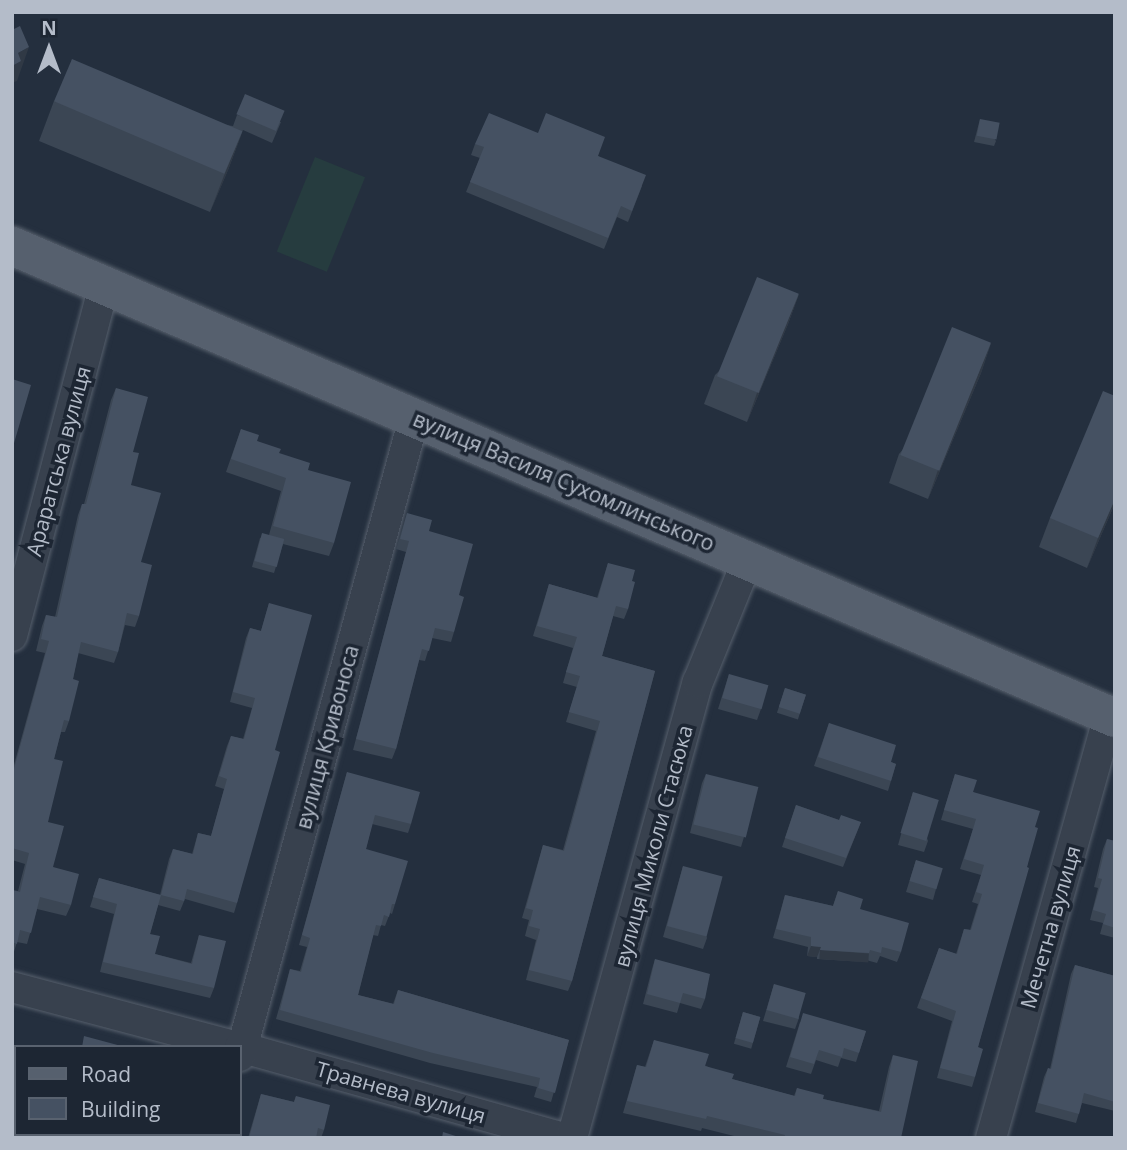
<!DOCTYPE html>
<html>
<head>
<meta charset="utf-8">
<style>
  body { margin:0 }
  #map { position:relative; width:1127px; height:1150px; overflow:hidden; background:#242f3e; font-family:"Open Sans",sans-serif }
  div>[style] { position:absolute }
  .green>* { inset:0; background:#263c3f; transform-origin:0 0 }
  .roads { filter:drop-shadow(0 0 2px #565f6c) drop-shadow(0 0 2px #565f6c) }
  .minor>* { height:30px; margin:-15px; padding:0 15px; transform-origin:15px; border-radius:15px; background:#38414e }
  .major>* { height:38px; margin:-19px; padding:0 19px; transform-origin:19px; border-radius:19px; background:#56606e }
  .wall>* { inset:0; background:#3b4654; transform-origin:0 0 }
  .shaded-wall>* { inset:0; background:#303945; transform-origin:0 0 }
  .building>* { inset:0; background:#455162; transform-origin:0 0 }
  span { translate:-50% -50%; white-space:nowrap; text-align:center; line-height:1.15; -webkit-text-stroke:7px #1d2633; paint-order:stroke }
  .street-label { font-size:21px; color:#b4bcc9 }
  .frame { position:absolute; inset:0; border:14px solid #b4bcc9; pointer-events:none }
  .legend { position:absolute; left:14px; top:1045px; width:228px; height:91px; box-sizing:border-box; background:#1d2633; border:2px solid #59626f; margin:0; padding:9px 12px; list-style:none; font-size:21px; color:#b4bcc9 }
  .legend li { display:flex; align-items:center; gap:14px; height:35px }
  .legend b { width:35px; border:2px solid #59626f }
  .north { position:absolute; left:14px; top:14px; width:70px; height:70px; -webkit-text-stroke:5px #1d2633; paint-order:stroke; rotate:0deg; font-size:19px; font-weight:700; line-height:28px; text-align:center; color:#b4bcc9 }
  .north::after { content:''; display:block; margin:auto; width:24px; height:32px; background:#b4bcc9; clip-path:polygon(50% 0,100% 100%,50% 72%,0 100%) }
</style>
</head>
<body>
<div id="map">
  <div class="green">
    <div style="left:315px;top:157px;width:54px;height:102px;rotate:22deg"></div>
  </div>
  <div class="roads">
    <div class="minor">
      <div style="left:12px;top:636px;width:362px;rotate:-75.3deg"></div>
      <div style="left:12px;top:987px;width:234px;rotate:14.9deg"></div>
      <div style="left:240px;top:1047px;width:336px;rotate:15.7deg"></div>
      <div style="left:240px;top:1056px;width:661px;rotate:-74.74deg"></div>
      <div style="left:218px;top:1138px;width:4px;rotate:-76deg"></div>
      <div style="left:572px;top:1138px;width:473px;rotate:-74.6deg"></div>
      <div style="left:698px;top:682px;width:133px;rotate:-67.9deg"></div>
      <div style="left:991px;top:1138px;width:439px;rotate:-74.4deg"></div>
    </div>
    <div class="major">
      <div style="left:12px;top:246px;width:1200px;rotate:23.17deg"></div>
    </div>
  </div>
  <div class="wall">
    <div style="clip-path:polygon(54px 101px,233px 126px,237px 115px,281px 122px,272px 143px,243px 130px,228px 170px,210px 212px,39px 141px)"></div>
    <div style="clip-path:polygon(980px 119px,996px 141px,994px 146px,974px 142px)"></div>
    <div style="clip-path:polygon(538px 133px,598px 156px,642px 186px,628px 222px,617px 217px,604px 249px,466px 192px,480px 158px,471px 155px,475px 144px)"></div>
    <div style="clip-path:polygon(799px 294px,788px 324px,747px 422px,704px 404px,715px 375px)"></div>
    <div style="clip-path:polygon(991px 343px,981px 373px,928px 499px,889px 483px,899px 454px)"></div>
    <div style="clip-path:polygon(116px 388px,133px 452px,131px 485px,141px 562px,139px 616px,135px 627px,125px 625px,118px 652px,114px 663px,78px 653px,73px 679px,69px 721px,65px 732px,61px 732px,54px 759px,48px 822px,53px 867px,71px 905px,66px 916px,37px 909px,27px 944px,17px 942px,13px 955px,12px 890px,18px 891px,25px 864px,12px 860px,12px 772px,45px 653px,36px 651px,42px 626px,46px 615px,55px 617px,78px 515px,82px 504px,84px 504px,111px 400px)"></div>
    <div style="clip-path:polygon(1115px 396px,1115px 503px,1087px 568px,1039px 547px,1050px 518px)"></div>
    <div style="clip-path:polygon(241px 429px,257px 441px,308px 470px,334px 543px,329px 556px,283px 544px,274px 573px,252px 567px,260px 538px,269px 535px,281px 491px,226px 472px)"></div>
    <div style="clip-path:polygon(407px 513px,429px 531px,459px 595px,454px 632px,451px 642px,432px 638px,425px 661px,419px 660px,396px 749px,392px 759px,353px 750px,406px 552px,396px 549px)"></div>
    <div style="clip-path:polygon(608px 563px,632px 581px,628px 609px,624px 619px,613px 616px,602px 656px,655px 671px,572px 981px,568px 991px,526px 980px,536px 940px,525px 936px,529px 920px,522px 918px,543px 845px,563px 850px,596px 731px,566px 722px,577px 687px,563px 683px,573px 648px,533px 636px,549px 584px,597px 598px)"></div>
    <div style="clip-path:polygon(269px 603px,275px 750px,237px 903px,234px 913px,185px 899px,180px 911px,158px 905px,150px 934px,155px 954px,191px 963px,199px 935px,214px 988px,210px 998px,100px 972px,114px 914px,90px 907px,99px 878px,160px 895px,169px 859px,173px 849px,192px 854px,198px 833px,211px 836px,224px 789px,215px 786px,227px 746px,231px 736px,243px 739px,252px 708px,230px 702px,246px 638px,250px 628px,261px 631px)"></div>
    <div style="clip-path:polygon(729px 674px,761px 709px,757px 720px,718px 709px)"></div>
    <div style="left:785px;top:688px;width:22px;height:26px;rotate:18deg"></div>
    <div style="clip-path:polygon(829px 723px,891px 762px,896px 764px,888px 791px,814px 766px)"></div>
    <div style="clip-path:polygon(347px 772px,411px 824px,408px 833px,372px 824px,366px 849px,395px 904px,392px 914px,390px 913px,385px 926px,381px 925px,378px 936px,373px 935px,358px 995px,393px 1004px,398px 990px,569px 1040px,551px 1102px,534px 1097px,537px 1087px,430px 1063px,276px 1019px,290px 969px,300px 971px,307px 947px,299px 945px)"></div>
    <div style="clip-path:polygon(706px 774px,744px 837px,741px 847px,690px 833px,702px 783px)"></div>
    <div style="clip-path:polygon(955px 774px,973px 792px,1035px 827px,1027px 867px,978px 1047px,975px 1077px,972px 1087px,937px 1078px,952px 1021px,917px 1008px,939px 948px,956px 954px,964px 929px,970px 930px,978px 904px,972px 902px,981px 875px,960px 869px,973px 829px,941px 820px)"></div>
    <div style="clip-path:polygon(913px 792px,928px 841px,924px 852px,898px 845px)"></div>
    <div style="clip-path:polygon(796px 805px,839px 820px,861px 822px,843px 867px,782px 847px)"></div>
    <div style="clip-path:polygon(1107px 839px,1115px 841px,1115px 938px,1100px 934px,1103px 923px,1090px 920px,1098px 888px,1094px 887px,1103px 849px)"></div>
    <div style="clip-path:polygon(916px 860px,936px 889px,933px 900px,906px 892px)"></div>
    <div style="clip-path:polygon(683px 866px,707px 938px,703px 949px,663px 937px)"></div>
    <div style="clip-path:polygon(838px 891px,860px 909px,901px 952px,897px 962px,880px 956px,877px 963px,866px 960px,865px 962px,817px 959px,817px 957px,807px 956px,808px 947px,773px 938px,785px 895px,833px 906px)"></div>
    <div style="clip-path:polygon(655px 959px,705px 999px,701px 1009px,680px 1003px,677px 1013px,643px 1004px,652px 969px)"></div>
    <div style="clip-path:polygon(1075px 965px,1115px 976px,1115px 1111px,1082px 1103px,1076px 1123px,1035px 1112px,1044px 1077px,1048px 1068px,1050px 1069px,1071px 974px)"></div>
    <div style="clip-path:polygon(774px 984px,799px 1018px,795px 1029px,763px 1021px)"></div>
    <div style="left:743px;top:1012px;width:18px;height:33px;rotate:16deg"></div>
    <div style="clip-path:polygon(800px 1022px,866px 1031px,856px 1062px,841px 1058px,838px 1067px,816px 1060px,811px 1074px,786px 1067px)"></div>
    <div style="clip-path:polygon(654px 1040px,732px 1079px,794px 1096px,797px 1088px,823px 1099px,879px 1111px,889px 1067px,893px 1055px,901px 1138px,742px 1138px,702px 1128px,701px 1131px,623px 1113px,637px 1065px,645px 1067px)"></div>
    <div style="clip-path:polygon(261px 1094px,294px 1102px,296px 1096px,324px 1130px,321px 1138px,248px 1138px)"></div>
  </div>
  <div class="shaded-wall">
    <div style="clip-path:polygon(29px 47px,17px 81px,14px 82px,12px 86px,12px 66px,18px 53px)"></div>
    <div style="clip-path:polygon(243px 130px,228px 170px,210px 212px,225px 173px)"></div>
    <div style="clip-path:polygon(799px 294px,788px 324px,747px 422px,757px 393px)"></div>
    <div style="clip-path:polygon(991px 343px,981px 373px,928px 499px,938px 470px)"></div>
    <div style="clip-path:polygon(1115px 499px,1115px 503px,1087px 568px,1098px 538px)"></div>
    <div style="clip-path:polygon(811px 946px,821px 947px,817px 957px,807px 956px)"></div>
    <div style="left:820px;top:950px;width:49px;height:9px;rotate:4deg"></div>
  </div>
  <div class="building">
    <div style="clip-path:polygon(20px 26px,29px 47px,18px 53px,21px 61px,12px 66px,12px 30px)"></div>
    <div style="left:72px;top:59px;width:185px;height:46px;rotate:23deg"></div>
    <div style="left:245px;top:94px;width:43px;height:22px;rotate:23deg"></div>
    <div style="clip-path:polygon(489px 113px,538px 133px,546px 113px,605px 137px,598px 156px,646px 175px,632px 211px,621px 206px,608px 238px,470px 182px,484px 147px,475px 144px)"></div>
    <div style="left:980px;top:119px;width:20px;height:17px;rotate:11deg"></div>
    <div style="left:757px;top:277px;width:45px;height:107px;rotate:22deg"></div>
    <div style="left:952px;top:327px;width:42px;height:138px;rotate:22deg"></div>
    <div style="clip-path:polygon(12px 379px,31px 385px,12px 450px)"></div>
    <div style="clip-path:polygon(116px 388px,148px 397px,133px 452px,139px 453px,131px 485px,161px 493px,141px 562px,152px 565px,139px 616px,127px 613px,118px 652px,81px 642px,73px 679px,79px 681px,69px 721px,64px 720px,54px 759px,63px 761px,48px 822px,64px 826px,53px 867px,79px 874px,71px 905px,40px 897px,31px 933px,20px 930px,17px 944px,12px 942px,12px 890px,20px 892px,29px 853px,12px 848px,12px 776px,49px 641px,41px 639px,46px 615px,57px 617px,82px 504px,86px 504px)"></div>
    <div style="clip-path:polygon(1103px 391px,1115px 396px,1115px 499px,1098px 538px,1050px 518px)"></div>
    <div style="clip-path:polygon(241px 429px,259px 435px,257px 441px,281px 449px,279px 453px,310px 463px,308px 470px,351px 482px,334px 543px,273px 526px,286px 478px,231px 459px)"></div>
    <div style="clip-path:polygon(407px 513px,432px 520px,429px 531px,473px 544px,459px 595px,464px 597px,454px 632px,435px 628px,429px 651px,422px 649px,396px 749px,356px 739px,409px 541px,400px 539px)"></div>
    <div style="left:262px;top:533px;width:23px;height:29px;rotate:15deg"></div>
    <div style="clip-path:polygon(608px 563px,635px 570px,632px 581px,635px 582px,628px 609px,616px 606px,602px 656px,655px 671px,572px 981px,529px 970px,540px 929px,529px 926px,533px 910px,526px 908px,543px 845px,564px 851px,600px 721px,569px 712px,580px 676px,566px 672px,577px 637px,537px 626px,549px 584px,598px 598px)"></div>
    <div style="clip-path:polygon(269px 603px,312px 615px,275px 750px,280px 752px,237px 903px,187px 889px,184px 901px,161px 895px,173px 849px,193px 854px,198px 833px,211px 836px,227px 779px,219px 776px,231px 736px,244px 739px,255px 698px,233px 692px,250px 628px,261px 631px)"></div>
    <div style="left:729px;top:674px;width:41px;height:25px;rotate:16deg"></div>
    <div style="left:785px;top:688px;width:22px;height:20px;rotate:18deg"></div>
    <div style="clip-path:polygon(829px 723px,896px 745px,891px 762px,896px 764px,891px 781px,818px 757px)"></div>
    <div style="clip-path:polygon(347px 772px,420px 792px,411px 824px,375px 815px,366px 849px,408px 861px,395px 904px,392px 904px,389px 917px,384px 915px,381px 926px,376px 925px,358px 995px,394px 1004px,398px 990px,569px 1040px,555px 1093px,538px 1088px,540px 1078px,433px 1053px,280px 1010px,290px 969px,301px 972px,310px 938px,302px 935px)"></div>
    <div style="left:706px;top:774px;width:54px;height:52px;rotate:14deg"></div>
    <div style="clip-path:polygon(955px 774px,977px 780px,973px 792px,1040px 811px,1035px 827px,1038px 828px,1027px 867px,1029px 868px,978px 1047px,983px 1049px,975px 1077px,940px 1068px,956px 1011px,921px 998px,939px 948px,957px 954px,964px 929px,971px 930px,982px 894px,976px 892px,984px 865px,964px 859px,976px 819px,944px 810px)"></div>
    <div style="left:913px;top:792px;width:27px;height:43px;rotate:17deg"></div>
    <div style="clip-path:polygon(796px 805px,839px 820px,841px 815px,861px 822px,846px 858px,785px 838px)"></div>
    <div style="clip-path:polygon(1107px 839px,1115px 841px,1115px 928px,1103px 924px,1106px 914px,1093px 910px,1102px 879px,1098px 878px)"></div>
    <div style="left:916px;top:860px;width:28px;height:22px;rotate:17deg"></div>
    <div style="left:683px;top:866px;width:41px;height:62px;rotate:15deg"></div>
    <div style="clip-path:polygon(99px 878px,161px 895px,150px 934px,160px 936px,155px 954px,192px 964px,199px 935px,226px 941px,214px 988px,103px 962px,117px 904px,93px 897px)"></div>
    <div style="clip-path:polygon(838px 891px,863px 899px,860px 909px,909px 923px,901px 952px,882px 947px,881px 953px,870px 950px,869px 953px,820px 950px,821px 947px,811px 946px,811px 937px,776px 929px,785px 895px,833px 906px)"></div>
    <div style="clip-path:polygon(655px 959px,710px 974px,705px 999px,683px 993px,680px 1003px,647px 994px)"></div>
    <div style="clip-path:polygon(1075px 965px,1115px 976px,1115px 1102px,1084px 1093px,1079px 1114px,1038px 1103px,1048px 1068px,1051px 1069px)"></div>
    <div style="left:774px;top:984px;width:33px;height:27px;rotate:16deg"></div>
    <div style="left:743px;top:1012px;width:18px;height:27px;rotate:16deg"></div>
    <div style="clip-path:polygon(803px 1013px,866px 1031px,859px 1053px,844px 1048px,842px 1057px,819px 1050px,814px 1064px,790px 1057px)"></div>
    <div style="clip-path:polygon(84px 1036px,125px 1047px,82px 1047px)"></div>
    <div style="clip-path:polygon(654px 1040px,709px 1054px,705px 1066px,734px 1074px,732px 1079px,795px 1096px,797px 1088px,824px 1095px,823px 1099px,881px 1112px,893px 1055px,918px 1061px,901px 1138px,784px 1138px,785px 1135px,707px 1116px,706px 1119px,627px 1101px,637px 1065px,646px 1067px)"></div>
    <div style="clip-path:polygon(261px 1094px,294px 1102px,296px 1096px,330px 1105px,324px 1130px,318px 1128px,316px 1138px,249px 1138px)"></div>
    <div style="clip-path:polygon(443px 1132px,462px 1138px,442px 1138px)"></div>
    <div style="left:96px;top:1134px;width:80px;height:4px"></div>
  </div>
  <div class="street-label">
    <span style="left:58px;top:461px;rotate:-75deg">Араратська вулиця</span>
    <span style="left:564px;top:481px;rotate:23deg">вулиця Василя Сухомлинського</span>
    <span style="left:327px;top:737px;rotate:-75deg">вулиця Кривоноса</span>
    <span style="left:653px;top:846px;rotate:-75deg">вулиця Миколи Стасюка</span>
    <span style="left:1050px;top:927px;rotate:-74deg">Мечетна вулиця</span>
    <span style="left:401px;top:1092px;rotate:16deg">Травнева вулиця</span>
  </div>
  <div class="frame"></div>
  <ul class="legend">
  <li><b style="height:9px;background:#56606e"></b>Road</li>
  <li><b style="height:19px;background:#455162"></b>Building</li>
  </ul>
  <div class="north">N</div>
</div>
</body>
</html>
